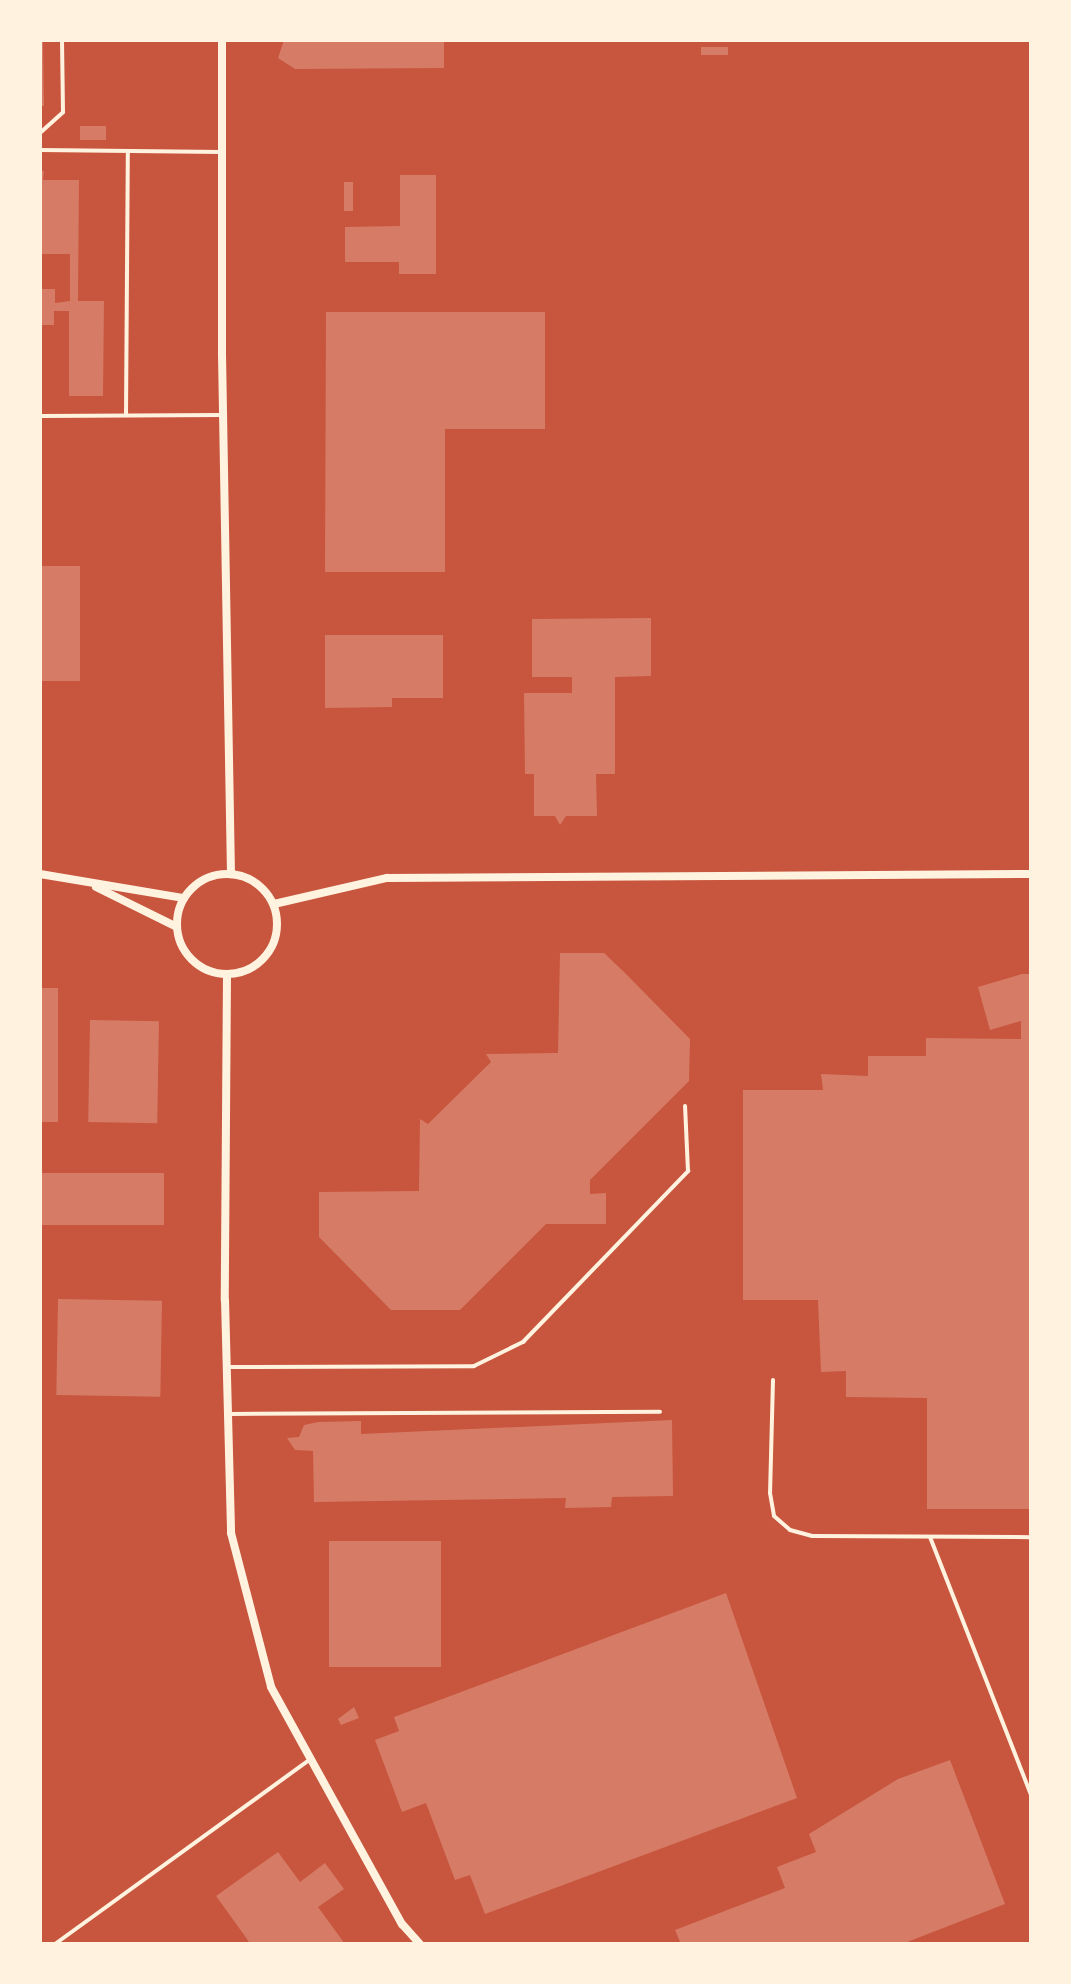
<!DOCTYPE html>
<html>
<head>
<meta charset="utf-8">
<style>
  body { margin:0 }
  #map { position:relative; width:1071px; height:1984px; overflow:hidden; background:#c8553d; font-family:"Fira Sans",sans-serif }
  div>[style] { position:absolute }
  .building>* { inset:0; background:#d67c66; transform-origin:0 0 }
  .service>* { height:4px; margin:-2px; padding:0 2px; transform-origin:2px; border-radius:2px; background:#fff3e0 }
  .minor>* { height:8px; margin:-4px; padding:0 4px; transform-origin:4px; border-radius:4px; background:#fff3e0 }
  .minor>.ring { margin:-4px; padding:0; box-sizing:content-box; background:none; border:8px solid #fff3e0; border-radius:50% }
  span { translate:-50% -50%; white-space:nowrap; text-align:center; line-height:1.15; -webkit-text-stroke:7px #fff3e0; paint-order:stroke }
  .frame { position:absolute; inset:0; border:42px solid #fff3e0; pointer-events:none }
</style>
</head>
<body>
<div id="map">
  <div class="building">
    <div style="clip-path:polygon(40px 40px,43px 40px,44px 106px,40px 106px)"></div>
    <div style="clip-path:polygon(284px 40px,444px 40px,444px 68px,295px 69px,278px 58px)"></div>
    <div style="left:701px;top:47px;width:27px;height:8px"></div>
    <div style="left:106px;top:126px;width:14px;height:26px;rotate:90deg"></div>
    <div style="clip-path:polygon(40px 171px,44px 171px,43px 180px,79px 180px,78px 301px,104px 301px,103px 396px,69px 396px,69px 311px,54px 311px,54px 325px,40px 325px,40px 289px,55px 289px,55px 303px,70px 301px,70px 254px,40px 254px)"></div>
    <div style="clip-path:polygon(400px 175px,436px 175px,436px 274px,399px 274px,399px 262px,345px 262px,345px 227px,400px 226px)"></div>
    <div style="left:353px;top:182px;width:29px;height:9px;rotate:90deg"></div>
    <div style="clip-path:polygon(326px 312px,545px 312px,545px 429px,445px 429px,445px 572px,325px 572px)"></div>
    <div style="left:40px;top:566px;width:40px;height:115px"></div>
    <div style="clip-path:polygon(651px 618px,651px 676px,615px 677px,615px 774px,596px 774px,597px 816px,566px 816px,560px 825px,555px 816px,534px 816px,534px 774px,525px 774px,524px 693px,572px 693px,572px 677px,532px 677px,532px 619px)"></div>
    <div style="clip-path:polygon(325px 635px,443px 635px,443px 698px,392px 698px,392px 707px,325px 708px)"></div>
    <div style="clip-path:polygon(560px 953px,604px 953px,624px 972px,690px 1039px,689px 1081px,590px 1180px,590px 1194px,606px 1193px,606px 1224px,546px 1224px,460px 1310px,391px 1310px,319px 1237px,319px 1192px,419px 1191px,420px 1119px,428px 1124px,491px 1062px,486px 1054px,558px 1053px)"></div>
    <div style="clip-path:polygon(1022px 974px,1031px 974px,1031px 1509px,927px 1509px,927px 1398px,846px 1397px,846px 1371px,821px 1372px,818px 1300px,743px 1300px,743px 1090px,823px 1090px,821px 1074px,868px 1076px,868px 1056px,926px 1056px,926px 1038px,1021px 1039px,1021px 1021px,990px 1030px,978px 987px)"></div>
    <div style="left:40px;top:988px;width:18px;height:134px"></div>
    <div style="left:90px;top:1020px;width:69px;height:102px;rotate:1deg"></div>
    <div style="left:40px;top:1173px;width:124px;height:52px"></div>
    <div style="left:58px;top:1299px;width:104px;height:96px;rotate:1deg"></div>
    <div style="clip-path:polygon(672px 1420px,673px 1496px,612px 1497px,611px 1507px,565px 1508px,566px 1498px,314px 1502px,313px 1451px,295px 1450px,287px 1438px,299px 1437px,304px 1425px,318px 1422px,361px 1421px,361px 1434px)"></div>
    <div style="left:329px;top:1541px;width:112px;height:126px"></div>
    <div style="clip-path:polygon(726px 1593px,797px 1798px,485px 1914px,470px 1875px,455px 1880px,426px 1803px,402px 1812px,375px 1740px,399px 1731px,394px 1717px)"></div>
    <div style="clip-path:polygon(354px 1707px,359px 1718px,341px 1725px,338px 1719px)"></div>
    <div style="clip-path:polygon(950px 1760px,1005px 1904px,902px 1944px,681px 1944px,675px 1930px,785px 1888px,777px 1867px,816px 1852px,809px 1834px,898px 1779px)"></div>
    <div style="clip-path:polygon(278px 1852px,300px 1882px,325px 1863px,344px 1889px,318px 1907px,345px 1944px,250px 1944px,247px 1939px,216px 1896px)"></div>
  </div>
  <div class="service">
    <div style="left:40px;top:133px;width:31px;rotate:-42deg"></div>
    <div style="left:63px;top:112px;width:72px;rotate:-90.8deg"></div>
    <div style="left:40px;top:150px;width:182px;rotate:0.6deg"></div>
    <div style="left:126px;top:415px;width:264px;rotate:-89.6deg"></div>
    <div style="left:40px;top:416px;width:182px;rotate:-0.3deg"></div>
    <div style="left:227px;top:1367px;width:247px;rotate:-0.2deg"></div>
    <div style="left:474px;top:1366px;width:55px;rotate:-26.1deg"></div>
    <div style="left:523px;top:1342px;width:238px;rotate:-46deg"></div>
    <div style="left:688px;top:1171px;width:65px;rotate:-92.6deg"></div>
    <div style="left:773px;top:1380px;width:113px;rotate:91.5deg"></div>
    <div style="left:770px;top:1493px;width:23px;rotate:80deg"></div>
    <div style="left:774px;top:1516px;width:21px;rotate:41deg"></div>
    <div style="left:790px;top:1530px;width:23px;rotate:15deg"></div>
    <div style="left:812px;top:1536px;width:219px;rotate:0.3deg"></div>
    <div style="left:230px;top:1414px;width:430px;rotate:-0.3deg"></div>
    <div style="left:930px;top:1537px;width:277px;rotate:68.6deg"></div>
    <div style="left:55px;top:1944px;width:314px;rotate:-35.9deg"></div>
  </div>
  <div class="minor">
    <div style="left:222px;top:40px;width:314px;rotate:90deg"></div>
    <div style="left:222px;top:354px;width:520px;rotate:89.01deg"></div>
    <div class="ring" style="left:177px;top:874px;width:92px;height:92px"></div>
    <div style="left:40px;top:874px;width:146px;rotate:9.5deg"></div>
    <div style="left:96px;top:887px;width:90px;rotate:26.3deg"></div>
    <div style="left:274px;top:904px;width:116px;rotate:-13deg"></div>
    <div style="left:387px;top:878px;width:644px;rotate:-0.36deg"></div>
    <div style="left:227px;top:975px;width:325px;rotate:90.4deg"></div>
    <div style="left:225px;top:1300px;width:233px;rotate:88.5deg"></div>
    <div style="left:231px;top:1533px;width:159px;rotate:75.4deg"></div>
    <div style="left:271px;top:1687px;width:271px;rotate:61.1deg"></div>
    <div style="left:402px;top:1924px;width:27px;rotate:48deg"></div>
  </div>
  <div class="frame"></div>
</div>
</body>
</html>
